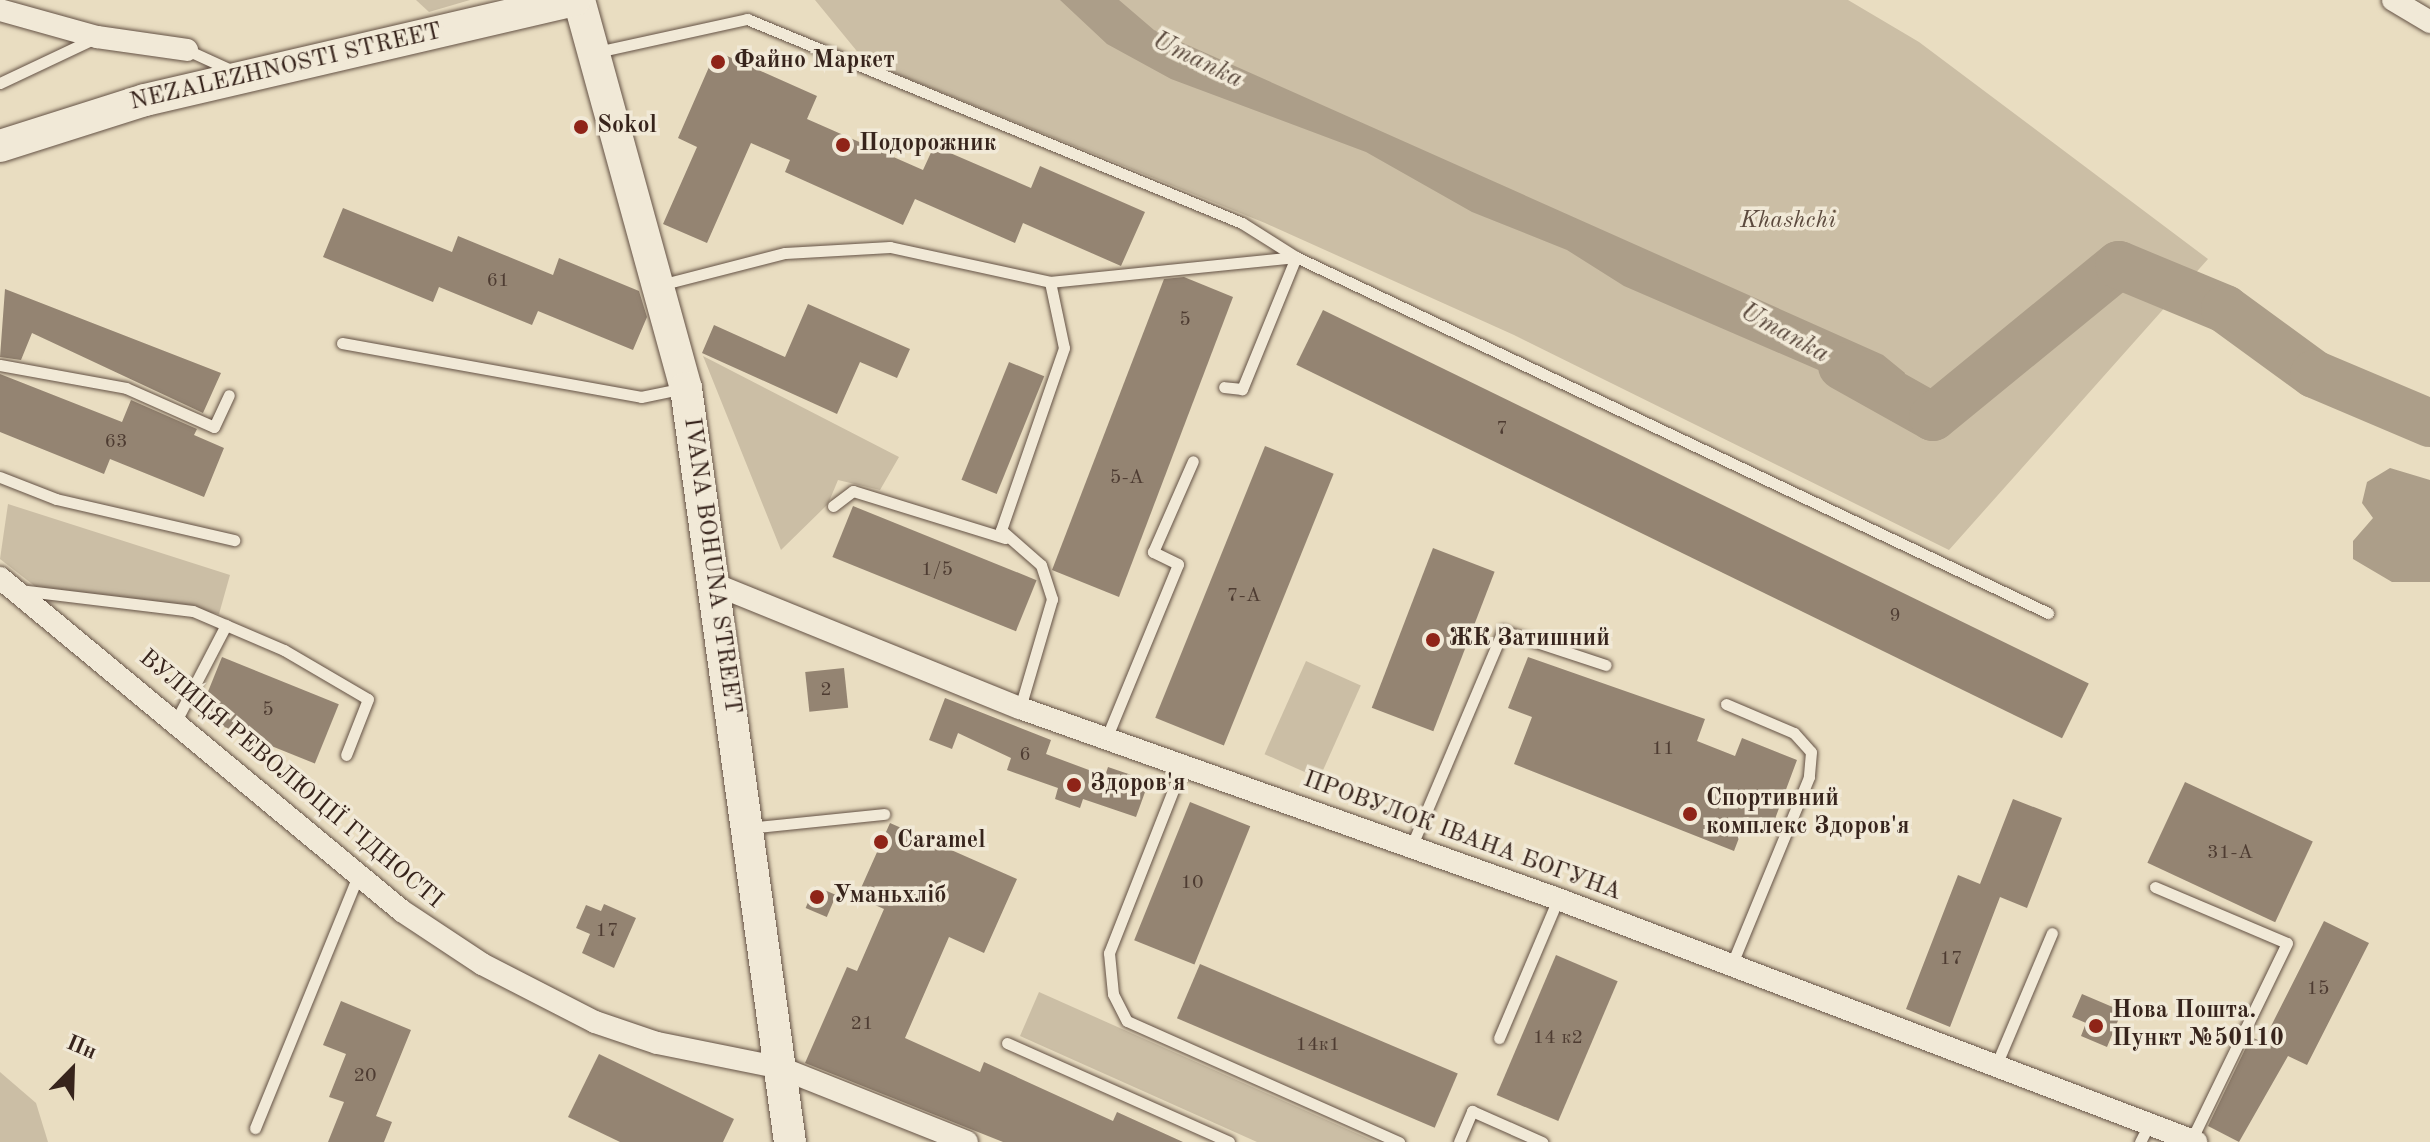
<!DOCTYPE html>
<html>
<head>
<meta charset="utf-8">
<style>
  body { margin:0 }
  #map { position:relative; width:2430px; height:1142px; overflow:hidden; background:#e9ddc1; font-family:"Old Standard TT",serif }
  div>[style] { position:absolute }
  .green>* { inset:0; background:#cbbea5; transform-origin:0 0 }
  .water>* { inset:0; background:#ac9e89 }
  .river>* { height:48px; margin:-24px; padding:0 24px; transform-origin:24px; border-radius:24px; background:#ac9e89 }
  .building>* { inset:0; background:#948472; transform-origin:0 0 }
  .roads { filter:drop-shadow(0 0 2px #645245) drop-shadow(0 0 2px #645245) }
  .service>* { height:11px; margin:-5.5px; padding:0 5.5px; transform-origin:5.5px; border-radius:5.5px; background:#f1e9d7 }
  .minor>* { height:22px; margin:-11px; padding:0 11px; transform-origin:11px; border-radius:11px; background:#f1e9d7 }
  .secondary>* { height:32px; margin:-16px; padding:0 16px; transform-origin:16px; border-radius:16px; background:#f1e9d7 }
  .dots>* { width:22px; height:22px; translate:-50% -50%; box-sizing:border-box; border:4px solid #f1e9d7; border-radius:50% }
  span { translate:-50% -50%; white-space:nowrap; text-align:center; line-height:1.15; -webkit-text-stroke:7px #f1e9d7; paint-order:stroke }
  .number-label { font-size:20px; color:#4e3c32 }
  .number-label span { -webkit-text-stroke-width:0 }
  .poi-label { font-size:24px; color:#37241c; font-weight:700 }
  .left { translate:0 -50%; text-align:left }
  .street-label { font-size:24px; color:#37241c }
  .park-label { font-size:24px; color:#5c4a3e; font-style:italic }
  .water-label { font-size:26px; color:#5a493d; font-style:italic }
  .north { position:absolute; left:32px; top:1030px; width:80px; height:80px; -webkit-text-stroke:6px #f1e9d7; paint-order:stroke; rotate:23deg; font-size:22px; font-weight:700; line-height:32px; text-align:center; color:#37241c }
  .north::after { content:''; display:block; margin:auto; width:28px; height:36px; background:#37241c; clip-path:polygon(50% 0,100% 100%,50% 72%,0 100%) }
</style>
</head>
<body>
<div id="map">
  <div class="green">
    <div style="clip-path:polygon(416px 0,470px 0,429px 12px)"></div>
    <div style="clip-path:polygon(815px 0,1848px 0,1919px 42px,2208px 259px,1949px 550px,1514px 335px,1265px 223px,865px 61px)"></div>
    <div style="clip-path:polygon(703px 356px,899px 457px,880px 490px,838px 480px,828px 504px,781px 550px)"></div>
    <div style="clip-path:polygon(8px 504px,230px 575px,219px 614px,36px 587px,0 559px)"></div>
    <div style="left:1306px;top:661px;width:60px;height:102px;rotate:24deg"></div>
    <div style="clip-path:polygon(1039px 992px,1376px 1142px,1257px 1142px,1020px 1036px)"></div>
    <div style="clip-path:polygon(0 1072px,36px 1103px,48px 1142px,0 1142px)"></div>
  </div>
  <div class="water">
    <div style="clip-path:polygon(1060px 0,1119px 0,1154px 30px,1883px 355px,1905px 373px,1897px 404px,1624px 286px,1567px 250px,1472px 212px,1366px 152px,1171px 79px,1107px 44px)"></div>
    <div style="clip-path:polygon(2390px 468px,2430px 480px,2430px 582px,2392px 582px,2353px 559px,2353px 541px,2373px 518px,2362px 503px,2367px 482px)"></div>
  </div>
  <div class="river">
    <div style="left:1842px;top:366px;width:104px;rotate:29.3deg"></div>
    <div style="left:1933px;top:417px;width:240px;rotate:-39.3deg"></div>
    <div style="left:2119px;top:265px;width:115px;rotate:22.5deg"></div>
    <div style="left:2225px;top:309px;width:110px;rotate:36.1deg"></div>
    <div style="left:2314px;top:374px;width:126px;rotate:22.9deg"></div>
  </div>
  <div class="building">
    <div style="clip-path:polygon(716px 51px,817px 96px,807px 119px,923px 170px,934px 146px,1031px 188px,1040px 166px,1145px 212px,1121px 266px,1023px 223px,1015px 243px,915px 199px,903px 225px,785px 172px,790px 160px,751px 143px,707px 243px,663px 224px,697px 147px,678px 138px)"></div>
    <div style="clip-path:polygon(343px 208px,452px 252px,458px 236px,553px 275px,559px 258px,639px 291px,647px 317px,633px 350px,538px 311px,532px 325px,439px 287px,433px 302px,323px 257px)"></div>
    <div style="clip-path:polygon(1184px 277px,1233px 297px,1119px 597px,1052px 570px,1164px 279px)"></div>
    <div style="clip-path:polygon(5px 289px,221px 373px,203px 413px,32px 333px,21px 360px,0 357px)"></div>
    <div style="clip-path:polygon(808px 304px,910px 349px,897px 378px,860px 362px,837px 414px,702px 353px,714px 325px,785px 357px)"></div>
    <div style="left:1323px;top:310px;width:852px;height:61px;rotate:26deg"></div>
    <div style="left:1009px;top:362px;width:38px;height:127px;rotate:22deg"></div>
    <div style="clip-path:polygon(0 374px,122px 422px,131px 400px,197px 429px,194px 435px,224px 448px,204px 497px,110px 459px,104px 474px,0 432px)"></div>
    <div style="left:1265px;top:446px;width:74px;height:293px;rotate:22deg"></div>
    <div style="left:853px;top:506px;width:198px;height:55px;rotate:22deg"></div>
    <div style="left:1433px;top:548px;width:66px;height:171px;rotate:21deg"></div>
    <div style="left:222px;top:657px;width:126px;height:64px;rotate:22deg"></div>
    <div style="clip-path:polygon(1528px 657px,1705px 719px,1697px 741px,1735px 756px,1742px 738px,1797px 760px,1772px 827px,1747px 817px,1734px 851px,1514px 764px,1532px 717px,1508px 708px)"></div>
    <div style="left:844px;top:668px;width:40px;height:39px;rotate:84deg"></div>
    <div style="clip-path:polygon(945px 698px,1051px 740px,1046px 754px,1105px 776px,1108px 767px,1149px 781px,1136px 817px,1083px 799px,1080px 808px,1055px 799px,1058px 788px,1007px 770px,1011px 758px,958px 733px,952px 749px,929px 740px)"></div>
    <div style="left:2185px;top:782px;width:141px;height:89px;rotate:25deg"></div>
    <div style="clip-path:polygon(2013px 799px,2062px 818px,2027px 908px,2000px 897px,1950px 1027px,1906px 1009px,1958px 875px,1980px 884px)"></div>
    <div style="left:1190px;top:802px;width:65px;height:149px;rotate:22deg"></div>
    <div style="clip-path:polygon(890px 823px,1017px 879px,984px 953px,949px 937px,905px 1038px,980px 1072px,984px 1062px,1113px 1121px,1117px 1112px,1183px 1142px,1003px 1142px,805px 1063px,847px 967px,857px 971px,884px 909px,857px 897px)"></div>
    <div style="left:815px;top:886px;width:23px;height:24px;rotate:23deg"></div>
    <div style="clip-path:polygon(604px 904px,636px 918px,614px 968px,582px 953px,590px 934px,576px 928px,586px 905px,601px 911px)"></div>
    <div style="clip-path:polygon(2324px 921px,2369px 943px,2307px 1065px,2288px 1056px,2239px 1142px,2208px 1126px,2251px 1037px,2263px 1042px)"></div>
    <div style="left:1556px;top:955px;width:67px;height:152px;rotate:23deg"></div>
    <div style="left:1200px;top:964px;width:280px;height:59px;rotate:23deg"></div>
    <div style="clip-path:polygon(2082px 994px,2122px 1011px,2107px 1047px,2081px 1036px,2086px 1023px,2072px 1017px)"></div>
    <div style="clip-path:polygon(341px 1001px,411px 1030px,376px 1116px,392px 1122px,384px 1142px,328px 1142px,344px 1102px,329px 1097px,346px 1054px,323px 1045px)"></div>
    <div style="clip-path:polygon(599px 1054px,734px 1119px,723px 1142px,620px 1142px,568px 1117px)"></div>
  </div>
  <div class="roads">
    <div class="service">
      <div style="left:187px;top:50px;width:53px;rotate:24.6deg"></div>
      <div style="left:597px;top:52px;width:154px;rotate:-12.4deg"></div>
      <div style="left:747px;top:19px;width:535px;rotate:22.4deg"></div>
      <div style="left:1242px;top:223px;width:64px;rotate:32.2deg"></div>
      <div style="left:1296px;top:257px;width:143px;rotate:112.2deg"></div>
      <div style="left:1242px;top:389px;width:18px;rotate:-174deg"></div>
      <div style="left:0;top:83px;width:103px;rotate:-25.3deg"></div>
      <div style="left:1050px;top:282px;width:247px;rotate:-5.8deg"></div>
      <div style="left:1296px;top:257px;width:832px;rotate:25.33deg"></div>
      <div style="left:660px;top:285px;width:129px;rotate:-14.4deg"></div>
      <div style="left:785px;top:253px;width:105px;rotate:-3.3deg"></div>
      <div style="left:890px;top:247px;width:164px;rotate:12.3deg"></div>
      <div style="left:1050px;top:282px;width:67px;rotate:78deg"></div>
      <div style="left:1064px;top:348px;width:193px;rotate:109.1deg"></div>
      <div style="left:1001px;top:530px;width:53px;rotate:41.2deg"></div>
      <div style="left:1041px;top:565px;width:36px;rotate:72deg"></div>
      <div style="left:1052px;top:599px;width:114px;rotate:106.4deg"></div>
      <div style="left:342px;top:343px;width:304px;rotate:10.2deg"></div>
      <div style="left:641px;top:397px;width:45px;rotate:-11.6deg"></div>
      <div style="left:0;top:365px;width:128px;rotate:10.3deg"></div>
      <div style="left:126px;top:388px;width:96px;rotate:23.9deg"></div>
      <div style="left:214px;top:427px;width:35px;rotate:-65deg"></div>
      <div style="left:0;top:477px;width:60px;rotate:21.4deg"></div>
      <div style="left:56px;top:499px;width:183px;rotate:13deg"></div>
      <div style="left:833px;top:506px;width:25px;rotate:-37deg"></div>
      <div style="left:853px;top:491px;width:159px;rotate:17.2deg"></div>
      <div style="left:19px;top:590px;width:175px;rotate:6.9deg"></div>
      <div style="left:193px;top:611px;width:99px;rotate:23.2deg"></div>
      <div style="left:284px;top:650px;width:97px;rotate:30.3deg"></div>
      <div style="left:368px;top:699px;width:60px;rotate:111.4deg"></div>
      <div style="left:1726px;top:704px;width:74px;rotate:23.1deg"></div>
      <div style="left:1794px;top:733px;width:25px;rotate:48deg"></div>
      <div style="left:1811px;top:752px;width:25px;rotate:95deg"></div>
      <div style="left:1809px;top:777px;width:202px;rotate:112.4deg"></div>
      <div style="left:177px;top:719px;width:106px;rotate:-62.5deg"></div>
      <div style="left:1106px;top:739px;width:189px;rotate:-67.6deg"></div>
      <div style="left:1178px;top:564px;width:28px;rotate:-154deg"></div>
      <div style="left:1153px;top:552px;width:99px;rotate:-66.3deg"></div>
      <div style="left:1183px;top:765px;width:202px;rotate:111.5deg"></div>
      <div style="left:1109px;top:953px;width:41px;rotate:84.4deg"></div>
      <div style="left:1113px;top:994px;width:30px;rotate:63deg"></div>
      <div style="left:1127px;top:1021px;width:298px;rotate:24deg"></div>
      <div style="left:748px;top:828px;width:137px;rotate:-5.9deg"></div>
      <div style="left:1412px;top:845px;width:233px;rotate:-67deg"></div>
      <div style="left:1503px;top:631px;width:108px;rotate:18.3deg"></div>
      <div style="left:2155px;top:887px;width:143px;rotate:23deg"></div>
      <div style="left:2287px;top:943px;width:218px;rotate:115.9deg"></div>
      <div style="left:1499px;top:1038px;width:151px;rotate:-67deg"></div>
      <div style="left:1007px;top:1043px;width:243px;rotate:24deg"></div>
      <div style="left:1997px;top:1063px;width:141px;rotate:-67.1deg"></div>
      <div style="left:255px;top:1128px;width:272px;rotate:-67.8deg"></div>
      <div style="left:1459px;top:1142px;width:34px;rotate:-67deg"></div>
      <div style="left:1472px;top:1111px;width:77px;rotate:23.9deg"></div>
      <div style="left:2140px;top:1142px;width:20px;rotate:-63deg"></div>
    </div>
    <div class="minor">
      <div style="left:2393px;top:0;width:43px;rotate:30.7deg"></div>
      <div style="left:0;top:10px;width:101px;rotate:15.6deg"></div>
      <div style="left:97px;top:37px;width:91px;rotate:8.2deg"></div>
      <div style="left:0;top:578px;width:522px;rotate:39.64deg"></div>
      <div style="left:402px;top:911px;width:96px;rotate:33.5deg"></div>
      <div style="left:482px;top:964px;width:127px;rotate:27.2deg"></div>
      <div style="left:595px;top:1022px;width:65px;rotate:18.7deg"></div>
      <div style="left:657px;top:1043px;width:126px;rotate:11.4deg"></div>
      <div style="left:781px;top:1068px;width:200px;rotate:21.7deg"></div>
      <div style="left:714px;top:584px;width:330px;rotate:22.1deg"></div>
      <div style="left:1020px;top:708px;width:571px;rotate:19.55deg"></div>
      <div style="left:1558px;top:899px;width:683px;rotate:20.85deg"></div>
    </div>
    <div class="secondary">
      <div style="left:579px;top:0;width:402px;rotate:74.6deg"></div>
      <div style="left:686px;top:388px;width:761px;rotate:82.15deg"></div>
      <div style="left:0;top:146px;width:152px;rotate:-17.6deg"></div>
      <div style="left:145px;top:100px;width:441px;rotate:-13.1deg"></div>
    </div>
  </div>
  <div class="dots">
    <div style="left:718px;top:62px;background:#8f2418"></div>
    <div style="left:581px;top:127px;background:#8f2418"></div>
    <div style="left:843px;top:145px;background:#8f2418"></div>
    <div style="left:1433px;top:640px;background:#8f2418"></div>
    <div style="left:1074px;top:785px;background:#8f2418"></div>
    <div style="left:1690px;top:814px;background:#8f2418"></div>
    <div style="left:881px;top:842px;background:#8f2418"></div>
    <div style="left:817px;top:897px;background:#8f2418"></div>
    <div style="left:2096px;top:1026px;background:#8f2418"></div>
  </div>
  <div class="number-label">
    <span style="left:498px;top:281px">61</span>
    <span style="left:1185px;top:320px">5</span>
    <span style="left:1502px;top:429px">7</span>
    <span style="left:116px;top:442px">63</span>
    <span style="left:1127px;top:478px">5-А</span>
    <span style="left:937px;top:570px">1/5</span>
    <span style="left:1244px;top:596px">7-А</span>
    <span style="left:1895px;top:616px">9</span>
    <span style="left:826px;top:690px">2</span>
    <span style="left:268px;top:710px">5</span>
    <span style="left:1663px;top:749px">11</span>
    <span style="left:1025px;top:755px">6</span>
    <span style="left:2230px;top:853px">31-А</span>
    <span style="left:1192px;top:883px">10</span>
    <span style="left:607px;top:931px">17</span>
    <span style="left:1951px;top:959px">17</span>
    <span style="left:2318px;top:989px">15</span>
    <span style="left:862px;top:1024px">21</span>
    <span style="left:1558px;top:1038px">14 к2</span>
    <span style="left:1318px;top:1045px">14к1</span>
    <span style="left:365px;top:1076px">20</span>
  </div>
  <div class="poi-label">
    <span class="left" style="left:734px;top:62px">Файно Маркет</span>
    <span class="left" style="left:597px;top:127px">Sokol</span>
    <span class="left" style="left:859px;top:145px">Подорожник</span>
    <span class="left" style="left:1449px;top:640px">ЖК Затишний</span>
    <span class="left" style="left:1090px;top:785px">Здоров'я</span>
    <span class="left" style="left:1706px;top:814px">Спортивний<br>комплекс Здоров'я</span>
    <span class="left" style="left:897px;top:842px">Caramel</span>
    <span class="left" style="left:833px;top:897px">Уманьхліб</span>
    <span class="left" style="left:2112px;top:1026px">Нова Пошта.<br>Пункт №50110</span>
  </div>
  <div class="street-label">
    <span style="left:286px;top:68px;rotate:-13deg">NEZALEZHNOSTI STREET</span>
    <span style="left:711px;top:566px;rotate:82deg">IVANA BOHUNA STREET</span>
    <span style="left:290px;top:780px;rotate:40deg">ВУЛИЦЯ РЕВОЛЮЦІЇ ГІДНОСТІ</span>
    <span style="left:1462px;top:837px;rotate:20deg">ПРОВУЛОК ІВАНА БОГУНА</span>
  </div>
  <div class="park-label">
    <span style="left:1788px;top:222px">Khashchi</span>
  </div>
  <div class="water-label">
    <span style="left:1197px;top:61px;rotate:26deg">Umanka</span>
    <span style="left:1784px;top:334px;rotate:29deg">Umanka</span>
  </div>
  <div class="north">Пн</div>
</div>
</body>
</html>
